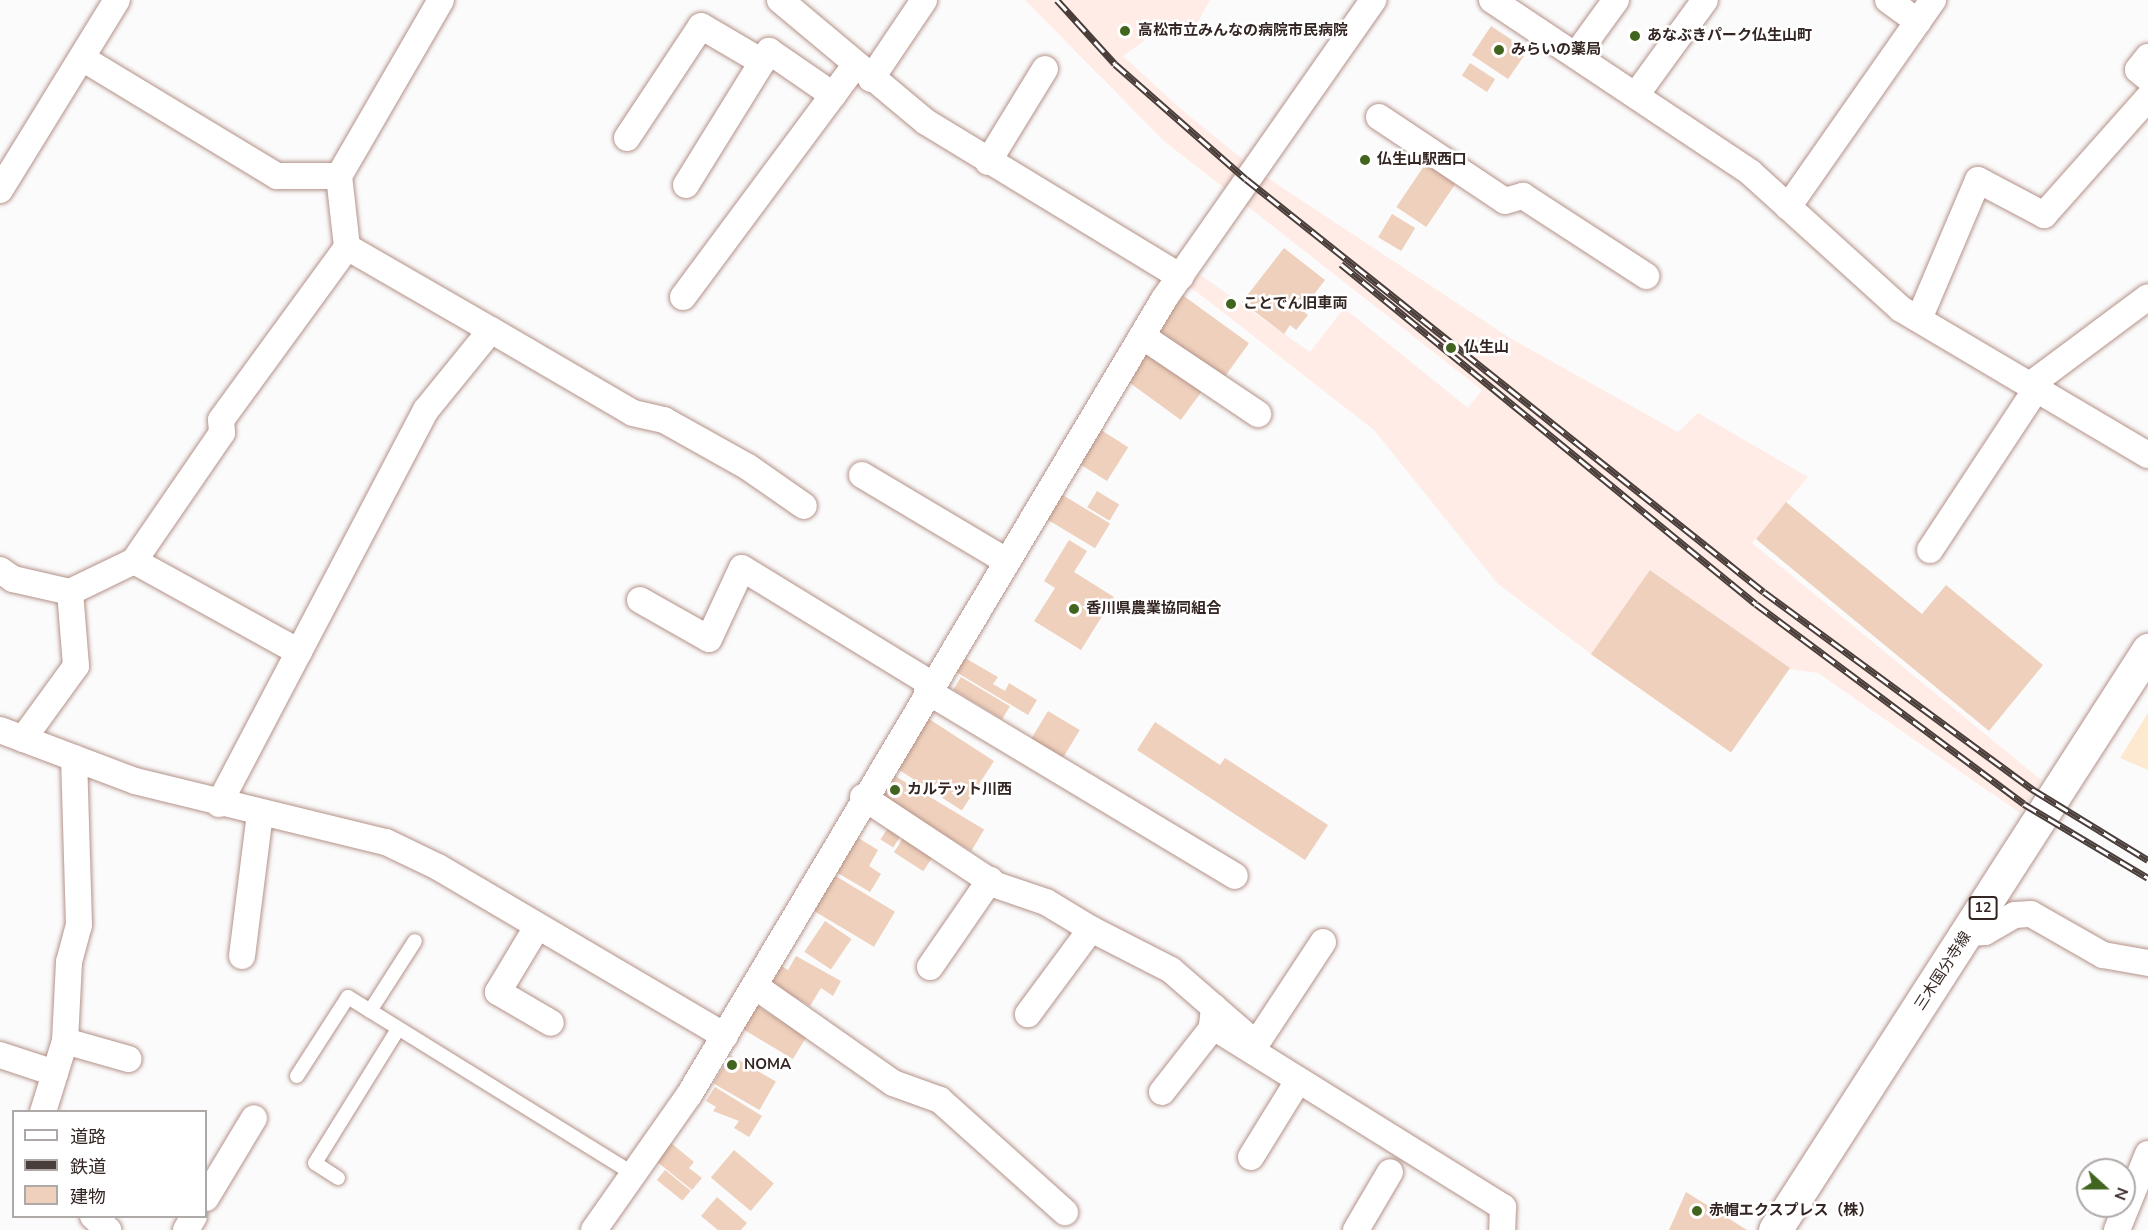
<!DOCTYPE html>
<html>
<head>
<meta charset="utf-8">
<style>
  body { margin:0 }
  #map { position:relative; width:2148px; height:1230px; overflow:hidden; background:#fbfbfb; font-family:"Nunito Sans","Noto Sans JP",sans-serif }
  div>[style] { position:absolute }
  .built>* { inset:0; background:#ffece7 }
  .green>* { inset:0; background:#fce9d0 }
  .building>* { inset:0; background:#eed0bc; transform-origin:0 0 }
  .roads { filter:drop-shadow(0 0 2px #b49289) drop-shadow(0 0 2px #b49289) }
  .lane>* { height:14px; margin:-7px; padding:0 7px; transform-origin:7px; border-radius:7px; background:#fff }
  .street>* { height:26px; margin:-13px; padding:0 13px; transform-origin:13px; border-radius:13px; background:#fff }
  .primary>* { height:33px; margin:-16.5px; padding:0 16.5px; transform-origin:16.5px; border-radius:16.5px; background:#fff }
  .rail>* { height:7px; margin-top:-3.5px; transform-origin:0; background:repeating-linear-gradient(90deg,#fff 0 14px,#4a3e3b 0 28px); box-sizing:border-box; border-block:2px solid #4a3e3b }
  .dots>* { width:16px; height:16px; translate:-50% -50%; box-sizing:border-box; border:3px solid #fff; border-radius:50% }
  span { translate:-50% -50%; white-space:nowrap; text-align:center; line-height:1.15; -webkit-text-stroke:5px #fff; paint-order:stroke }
  .shield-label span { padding:2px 4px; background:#fff; border:2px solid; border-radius:4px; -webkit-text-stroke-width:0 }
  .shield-label { font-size:14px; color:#342623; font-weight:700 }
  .poi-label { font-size:15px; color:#342623; font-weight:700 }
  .left { translate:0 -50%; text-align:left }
  .street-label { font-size:15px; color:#342623 }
  .legend { position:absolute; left:12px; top:1110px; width:195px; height:108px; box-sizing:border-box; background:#fff; border:2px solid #aea8a7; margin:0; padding:8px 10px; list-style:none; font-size:18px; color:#342623 }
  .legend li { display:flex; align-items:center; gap:12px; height:30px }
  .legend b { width:30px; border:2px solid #aea8a7 }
  .north { position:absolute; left:2076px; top:1158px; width:60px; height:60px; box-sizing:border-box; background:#fff; border:2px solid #aea8a7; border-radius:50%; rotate:111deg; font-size:16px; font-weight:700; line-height:24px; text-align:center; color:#342623 }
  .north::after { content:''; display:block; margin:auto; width:21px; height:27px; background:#41651e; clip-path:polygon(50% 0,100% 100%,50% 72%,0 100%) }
</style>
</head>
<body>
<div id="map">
  <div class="built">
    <div style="clip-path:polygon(1025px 0,1210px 0,1188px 40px,1156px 22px,1143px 42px,1123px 56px,1183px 111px,1260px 173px,1510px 338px,1678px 432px,1698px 413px,1808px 477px,1752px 543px,2041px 780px,2020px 813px,1818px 673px,1790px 669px,1651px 570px,1591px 654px,1497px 583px,1374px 430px,1189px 286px,1199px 274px,1310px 352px,1344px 308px,1468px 408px,1482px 390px,1164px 141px)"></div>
  </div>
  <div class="green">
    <div style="clip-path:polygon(2148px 713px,2148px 770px,2120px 758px)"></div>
  </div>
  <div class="building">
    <div style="clip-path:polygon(1491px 26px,1515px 42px,1511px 48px,1524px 56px,1508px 79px,1472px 55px)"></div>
    <div style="left:1470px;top:63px;width:30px;height:15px;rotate:33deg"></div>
    <div style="left:1426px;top:163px;width:36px;height:53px;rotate:34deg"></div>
    <div style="left:1392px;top:214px;width:27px;height:27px;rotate:31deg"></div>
    <div style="clip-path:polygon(1284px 248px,1325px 280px,1302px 310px,1308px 315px,1296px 330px,1290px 325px,1284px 334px,1242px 302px)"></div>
    <div style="left:1181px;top:294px;width:84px;height:45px;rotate:36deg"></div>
    <div style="left:1147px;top:351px;width:68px;height:36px;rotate:36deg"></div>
    <div style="left:1096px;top:427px;width:38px;height:40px;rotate:32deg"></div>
    <div style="left:1056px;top:491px;width:63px;height:29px;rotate:31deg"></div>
    <div style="left:1097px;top:491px;width:26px;height:19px;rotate:31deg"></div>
    <div style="clip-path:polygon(1786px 502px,1922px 614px,1946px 585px,2043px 665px,1989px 731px,1756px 539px)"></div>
    <div style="clip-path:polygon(1069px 540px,1087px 551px,1074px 572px,1114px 597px,1081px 650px,1034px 621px,1055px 588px,1044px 581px)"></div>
    <div style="left:1650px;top:570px;width:171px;height:103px;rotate:35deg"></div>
    <div style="clip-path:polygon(965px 658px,998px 677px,993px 684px,1005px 691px,1009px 683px,1037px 700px,1028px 715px,956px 672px)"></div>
    <div style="left:961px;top:677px;width:57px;height:15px;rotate:31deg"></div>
    <div style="left:1048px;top:711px;width:37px;height:33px;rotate:31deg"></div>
    <div style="left:926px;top:717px;width:81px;height:59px;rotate:33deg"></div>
    <div style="clip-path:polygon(1155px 722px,1220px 765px,1225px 758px,1328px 825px,1305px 860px,1137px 750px)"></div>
    <div style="left:895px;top:776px;width:104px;height:25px;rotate:31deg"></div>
    <div style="left:889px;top:826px;width:15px;height:16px;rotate:32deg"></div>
    <div style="left:907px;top:832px;width:35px;height:24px;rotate:33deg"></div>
    <div style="clip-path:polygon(852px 834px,878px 850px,869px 866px,881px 874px,870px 892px,831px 869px)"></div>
    <div style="left:829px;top:872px;width:77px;height:41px;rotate:31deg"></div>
    <div style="left:825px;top:921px;width:32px;height:37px;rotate:34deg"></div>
    <div style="clip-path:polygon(796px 956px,841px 981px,833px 996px,821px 988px,810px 1006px,768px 982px,778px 964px,788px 970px)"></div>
    <div style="left:752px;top:1003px;width:64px;height:27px;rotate:31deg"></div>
    <div style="left:730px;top:1055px;width:53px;height:33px;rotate:30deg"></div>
    <div style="clip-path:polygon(715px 1087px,762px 1116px,749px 1137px,734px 1128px,739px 1121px,713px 1111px,716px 1107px,706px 1101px)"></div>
    <div style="clip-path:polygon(671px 1143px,694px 1162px,689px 1168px,702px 1178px,692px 1190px,656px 1161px)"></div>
    <div style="left:734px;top:1150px;width:52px;height:36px;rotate:40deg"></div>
    <div style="left:665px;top:1170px;width:33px;height:13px;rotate:39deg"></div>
    <div style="clip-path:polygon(1686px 1192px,1747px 1230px,1669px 1230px)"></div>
    <div style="clip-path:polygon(717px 1197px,747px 1223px,741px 1230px,718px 1230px,701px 1216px)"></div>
  </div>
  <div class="roads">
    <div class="lane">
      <div style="left:370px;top:1011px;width:83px;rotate:-57.3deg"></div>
      <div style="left:297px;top:1076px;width:94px;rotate:-57.2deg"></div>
      <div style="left:348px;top:997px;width:336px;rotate:31.8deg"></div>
      <div style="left:338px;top:1178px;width:27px;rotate:-147deg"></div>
      <div style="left:315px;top:1163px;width:158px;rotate:-58.2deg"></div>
    </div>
    <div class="street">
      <div style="left:780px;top:0;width:190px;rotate:39.9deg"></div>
      <div style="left:926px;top:122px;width:298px;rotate:31.3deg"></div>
      <div style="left:1492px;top:0;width:311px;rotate:33.7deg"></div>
      <div style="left:1751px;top:173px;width:202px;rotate:42.2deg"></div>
      <div style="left:1901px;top:309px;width:287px;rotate:30.6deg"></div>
      <div style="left:1888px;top:0;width:37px;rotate:36deg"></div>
      <div style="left:1576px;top:55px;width:68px;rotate:-54deg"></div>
      <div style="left:2148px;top:57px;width:16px;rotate:128deg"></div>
      <div style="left:2138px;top:70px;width:13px;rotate:39deg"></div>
      <div style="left:82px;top:58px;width:228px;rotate:31.2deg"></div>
      <div style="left:277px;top:176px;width:62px"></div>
      <div style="left:871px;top:79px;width:95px;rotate:-56.1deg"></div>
      <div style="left:1636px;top:95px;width:117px;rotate:-54deg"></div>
      <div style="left:1379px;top:117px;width:151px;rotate:33.7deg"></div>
      <div style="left:1505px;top:201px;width:19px;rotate:-16deg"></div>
      <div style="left:1523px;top:196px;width:147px;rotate:33deg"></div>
      <div style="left:627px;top:138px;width:134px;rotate:-56.5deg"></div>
      <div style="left:701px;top:26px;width:71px;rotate:30.5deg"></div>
      <div style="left:988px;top:162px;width:109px;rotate:-58.5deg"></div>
      <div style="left:686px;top:185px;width:158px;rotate:-58.2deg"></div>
      <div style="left:769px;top:51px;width:78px;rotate:34.5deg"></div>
      <div style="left:0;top:190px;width:223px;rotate:-58.4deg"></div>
      <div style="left:1788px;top:207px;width:253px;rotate:-55deg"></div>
      <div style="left:347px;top:247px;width:71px;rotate:-96.4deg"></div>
      <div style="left:339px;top:176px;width:203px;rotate:-59.9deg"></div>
      <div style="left:683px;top:297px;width:289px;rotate:-53.4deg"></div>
      <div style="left:1919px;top:319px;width:151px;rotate:-67deg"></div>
      <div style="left:1978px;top:180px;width:75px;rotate:27.9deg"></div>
      <div style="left:2044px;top:215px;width:157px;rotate:-48.4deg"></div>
      <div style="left:1142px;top:336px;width:140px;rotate:33.9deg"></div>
      <div style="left:2030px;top:385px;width:147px;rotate:-36.7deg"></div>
      <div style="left:862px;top:475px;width:168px;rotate:30.8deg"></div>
      <div style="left:1930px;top:550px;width:193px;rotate:-56.6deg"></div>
      <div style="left:0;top:570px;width:16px;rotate:35deg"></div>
      <div style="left:13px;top:579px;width:58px;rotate:12.8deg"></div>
      <div style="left:640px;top:600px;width:79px;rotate:29.5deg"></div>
      <div style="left:709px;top:639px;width:78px;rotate:-65.1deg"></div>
      <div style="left:742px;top:568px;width:222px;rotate:31.5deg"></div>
      <div style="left:299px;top:652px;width:188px;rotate:-151.1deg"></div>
      <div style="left:134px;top:561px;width:155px;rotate:-55.5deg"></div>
      <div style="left:222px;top:433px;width:13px;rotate:-94deg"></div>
      <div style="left:221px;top:420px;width:214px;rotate:-53.9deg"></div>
      <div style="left:347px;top:247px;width:166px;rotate:30deg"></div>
      <div style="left:927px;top:691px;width:359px;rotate:31deg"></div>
      <div style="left:0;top:730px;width:144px;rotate:20.7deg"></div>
      <div style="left:135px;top:781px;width:258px;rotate:13.7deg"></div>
      <div style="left:386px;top:842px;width:58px;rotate:25.7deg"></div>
      <div style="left:438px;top:867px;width:333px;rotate:30.5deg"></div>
      <div style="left:23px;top:739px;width:90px;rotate:-54deg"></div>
      <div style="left:76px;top:666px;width:74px;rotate:-94.6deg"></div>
      <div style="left:70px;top:592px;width:71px;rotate:-25.8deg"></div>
      <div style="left:863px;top:797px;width:159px;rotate:33.5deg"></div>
      <div style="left:996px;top:885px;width:53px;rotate:18.8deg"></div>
      <div style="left:1046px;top:902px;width:52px;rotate:31deg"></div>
      <div style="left:1091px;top:929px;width:106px;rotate:126.5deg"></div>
      <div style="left:219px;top:804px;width:445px;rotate:-62.3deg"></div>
      <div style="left:426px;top:410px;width:103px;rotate:-50.9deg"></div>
      <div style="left:491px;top:330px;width:164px;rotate:30.3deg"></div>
      <div style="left:633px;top:413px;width:32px;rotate:13deg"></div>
      <div style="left:664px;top:420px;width:96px;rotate:29.2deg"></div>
      <div style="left:748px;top:467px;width:68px;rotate:34.9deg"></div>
      <div style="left:537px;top:927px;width:76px;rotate:121deg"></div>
      <div style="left:498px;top:992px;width:61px;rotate:30.3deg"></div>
      <div style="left:1091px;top:929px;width:90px;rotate:27.1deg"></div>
      <div style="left:1171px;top:970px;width:113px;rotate:41deg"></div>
      <div style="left:1256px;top:1044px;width:122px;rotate:-56.7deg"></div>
      <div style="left:1967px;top:933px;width:18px;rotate:-3deg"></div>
      <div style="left:1985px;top:932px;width:34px;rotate:-30deg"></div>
      <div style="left:2015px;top:915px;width:16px;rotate:-4deg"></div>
      <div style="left:2031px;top:914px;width:83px;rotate:29.7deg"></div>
      <div style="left:2103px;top:955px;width:46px;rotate:10.1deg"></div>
      <div style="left:242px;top:956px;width:143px;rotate:-82.8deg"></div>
      <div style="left:930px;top:967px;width:106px;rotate:-55.4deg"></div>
      <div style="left:755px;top:986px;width:169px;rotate:35.1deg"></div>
      <div style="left:893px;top:1083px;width:50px;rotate:19.9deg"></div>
      <div style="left:940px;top:1100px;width:168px;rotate:41.9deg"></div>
      <div style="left:1214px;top:1007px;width:19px;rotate:96deg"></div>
      <div style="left:1212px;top:1026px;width:343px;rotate:31.9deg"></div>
      <div style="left:1503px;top:1207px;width:23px;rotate:92deg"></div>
      <div style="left:65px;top:1041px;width:66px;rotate:15.9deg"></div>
      <div style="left:0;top:1055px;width:58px;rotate:18.1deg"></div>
      <div style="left:1162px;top:1092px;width:83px;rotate:-51.9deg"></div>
      <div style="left:43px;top:1112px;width:74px;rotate:-72.8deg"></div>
      <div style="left:65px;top:1041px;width:79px;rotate:-87.1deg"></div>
      <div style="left:69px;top:962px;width:38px;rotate:-75deg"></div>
      <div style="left:79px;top:925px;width:167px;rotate:-91.7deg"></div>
      <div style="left:1251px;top:1157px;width:89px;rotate:-58.3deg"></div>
      <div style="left:206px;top:1198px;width:93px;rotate:-59deg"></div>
      <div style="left:93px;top:1216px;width:21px;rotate:43deg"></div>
      <div style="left:186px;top:1230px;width:16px;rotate:-60deg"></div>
      <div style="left:594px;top:1230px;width:165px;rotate:-54.9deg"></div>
      <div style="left:689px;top:1095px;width:927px;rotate:-59.17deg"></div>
      <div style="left:1164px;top:299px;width:365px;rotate:-55deg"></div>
      <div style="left:1356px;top:1230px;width:67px;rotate:-59.6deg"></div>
      <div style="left:2117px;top:1230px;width:82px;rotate:-67.8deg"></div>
    </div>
    <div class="primary">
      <div style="left:1775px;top:1230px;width:690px;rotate:-57.25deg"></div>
    </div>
  </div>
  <div class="rail">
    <div style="left:1057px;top:0;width:86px;rotate:47.8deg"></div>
    <div style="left:1115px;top:64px;width:174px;rotate:41.3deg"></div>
    <div style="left:1246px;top:179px;width:662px;rotate:38.57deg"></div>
    <div style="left:1764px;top:592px;width:333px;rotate:36.3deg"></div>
    <div style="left:2032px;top:789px;width:136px;rotate:31.5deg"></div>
    <div style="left:1341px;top:264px;width:536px;rotate:39.33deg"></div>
    <div style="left:1756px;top:604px;width:334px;rotate:36.7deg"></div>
    <div style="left:2024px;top:804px;width:144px;rotate:30.8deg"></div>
  </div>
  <div class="dots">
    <div style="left:1125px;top:31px;background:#41651e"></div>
    <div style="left:1635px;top:36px;background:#41651e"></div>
    <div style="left:1499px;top:50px;background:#41651e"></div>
    <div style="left:1365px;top:160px;background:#41651e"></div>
    <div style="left:1231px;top:304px;background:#41651e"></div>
    <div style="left:1451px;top:348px;background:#41651e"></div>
    <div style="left:1074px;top:609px;background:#41651e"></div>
    <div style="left:895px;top:790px;background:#41651e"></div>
    <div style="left:732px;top:1065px;background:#41651e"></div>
    <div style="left:1697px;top:1211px;background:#41651e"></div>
  </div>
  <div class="shield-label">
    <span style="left:1983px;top:908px">12</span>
  </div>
  <div class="poi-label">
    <span class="left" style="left:1138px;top:31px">高松市立みんなの病院市民病院</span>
    <span class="left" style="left:1647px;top:36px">あなぶきパーク仏生山町</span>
    <span class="left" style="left:1511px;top:50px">みらいの薬局</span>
    <span class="left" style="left:1377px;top:160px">仏生山駅西口</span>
    <span class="left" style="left:1243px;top:304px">ことでん旧車両</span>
    <span class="left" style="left:1464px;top:348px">仏生山</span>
    <span class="left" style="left:1086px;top:609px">香川県農業協同組合</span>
    <span class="left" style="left:907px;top:790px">カルテット川西</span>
    <span class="left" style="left:744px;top:1065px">NOMA</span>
    <span class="left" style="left:1709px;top:1211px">赤帽エクスプレス（株）</span>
  </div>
  <div class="street-label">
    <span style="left:1943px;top:971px;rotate:-57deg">三木国分寺線</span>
  </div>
  <ul class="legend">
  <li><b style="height:8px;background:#fff"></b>道路</li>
  <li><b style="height:8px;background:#4a3e3b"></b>鉄道</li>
  <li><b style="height:16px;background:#eed0bc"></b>建物</li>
  </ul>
  <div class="north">N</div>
</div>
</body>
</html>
